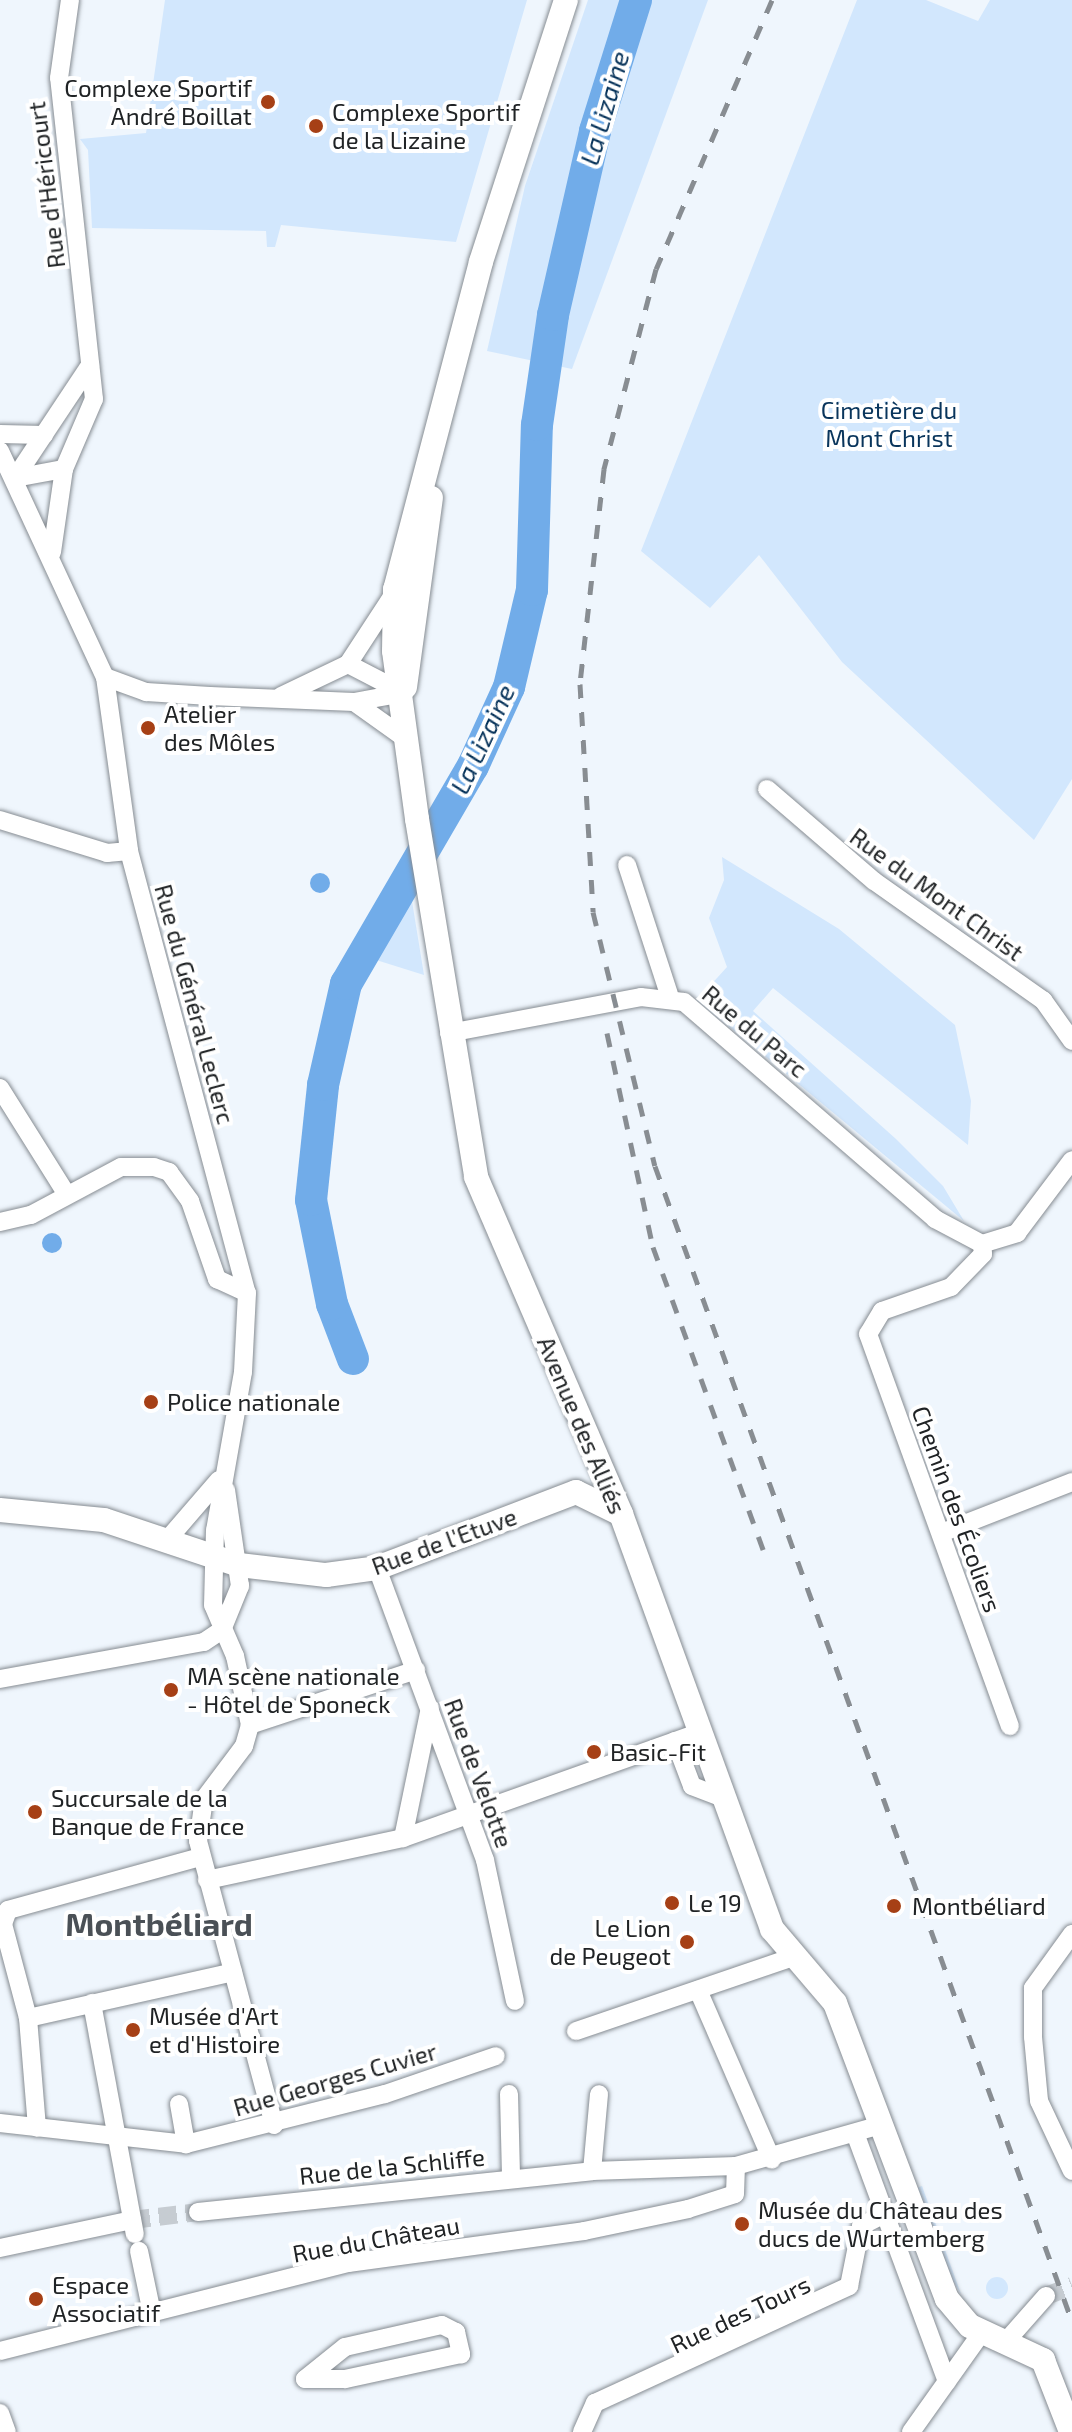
<!DOCTYPE html>
<html>
<head>
<meta charset="utf-8">
<style>
  body { margin:0 }
  #map { position:relative; width:1072px; height:2432px; overflow:hidden; background:#eff6fd; font-family:"Exo 2",sans-serif }
  div>[style] { position:absolute }
  .green>* { inset:0; background:#d2e7fd }
  .round { border-radius:50% }
  .water>* { inset:0; background:#71ace9 }
  .river>* { height:32px; margin:-16px; padding:0 16px; transform-origin:16px; border-radius:16px; background:#71ace9 }
  .minor-tunnel>* { height:18px; margin-top:-9px; transform-origin:0; background:repeating-linear-gradient(90deg,#c6ccd2 0 18px,transparent 0 27px) }
  .roads { filter:drop-shadow(0 0 2px #868c92) drop-shadow(0 0 2px #868c92) }
  .minor>* { height:18px; margin:-9px; padding:0 9px; transform-origin:9px; border-radius:9px; background:#fff }
  .major>* { height:24px; margin:-12px; padding:0 12px; transform-origin:12px; border-radius:12px; background:#fff }
  .rail>* { height:5px; margin-top:-2.5px; transform-origin:0; background:repeating-linear-gradient(90deg,#888d92 0 14px,transparent 0 28px) }
  .dots>* { width:22px; height:22px; translate:-50% -50%; box-sizing:border-box; border:4px solid #fff; border-radius:50% }
  span { translate:-50% -50%; white-space:nowrap; text-align:center; line-height:1.15; -webkit-text-stroke:8px #fff; paint-order:stroke }
  .poi-label { font-size:24px; color:#202325 }
  .right { translate:-100% -50%; text-align:right }
  .left { translate:0 -50%; text-align:left }
  .street-label { font-size:24px; color:#202325 }
  .park-label { font-size:24px; color:#09355c }
  .water-label { font-size:26px; color:#07335a; font-style:italic }
  .district-label { font-size:32px; color:#4a5056; font-weight:700 }
</style>
</head>
<body>
<div id="map">
  <div class="green">
    <div style="clip-path:polygon(165px 0,527px 0,456px 242px,281px 225px,275px 247px,267px 247px,266px 231px,92px 228px,88px 150px,80px 139px,146px 133px)"></div>
    <div style="clip-path:polygon(588px 0,708px 0,572px 369px,487px 351px,525px 186px)"></div>
    <div style="clip-path:polygon(857px 0,926px 0,978px 21px,990px 0,1072px 0,1072px 779px,1034px 840px,842px 662px,759px 555px,710px 608px,641px 551px)"></div>
    <div style="clip-path:polygon(722px 857px,839px 929px,955px 1025px,971px 1101px,968px 1145px,773px 988px,753px 1011px,896px 1139px,943px 1186px,964px 1221px,697px 1000px,727px 967px,709px 918px,724px 880px)"></div>
    <div style="clip-path:polygon(411px 895px,424px 975px,373px 959px)"></div>
    <div style="clip-path:polygon(922px 2186px,961px 2294px,946px 2270px,916px 2188px)"></div>
    <div class="round" style="left:986px;top:2277px;width:22px;height:22px"></div>
  </div>
  <div class="water">
    <div class="round" style="left:310px;top:873px;width:20px;height:20px"></div>
    <div class="round" style="left:42px;top:1233px;width:20px;height:20px"></div>
  </div>
  <div class="river">
    <div style="left:353px;top:1359px;width:59px;rotate:-110.9deg"></div>
    <div style="left:332px;top:1304px;width:106px;rotate:-101.4deg"></div>
    <div style="left:311px;top:1200px;width:116px;rotate:-84deg"></div>
    <div style="left:323px;top:1085px;width:104px;rotate:-77.2deg"></div>
    <div style="left:346px;top:984px;width:252px;rotate:-59.8deg"></div>
    <div style="left:473px;top:766px;width:87px;rotate:-65.5deg"></div>
    <div style="left:509px;top:687px;width:100px;rotate:-76.7deg"></div>
    <div style="left:532px;top:590px;width:165px;rotate:-88.3deg"></div>
    <div style="left:537px;top:425px;width:111px;rotate:-81.7deg"></div>
    <div style="left:553px;top:315px;width:189px;rotate:-77.1deg"></div>
    <div style="left:595px;top:131px;width:137px;rotate:-72.6deg"></div>
  </div>
  <div class="minor-tunnel">
    <div style="left:132px;top:2220px;width:66px;rotate:-6.9deg"></div>
    <div style="left:1046px;top:2296px;width:28px;rotate:-21deg"></div>
  </div>
  <div class="roads">
    <div class="minor">
      <div style="left:0;top:434px;width:44px;rotate:1.3deg"></div>
      <div style="left:0;top:451px;width:249px;rotate:65.1deg"></div>
      <div style="left:105px;top:677px;width:176px;rotate:82.1deg"></div>
      <div style="left:129px;top:851px;width:457px;rotate:75.1deg"></div>
      <div style="left:247px;top:1293px;width:79px;rotate:92.9deg"></div>
      <div style="left:243px;top:1372px;width:160px;rotate:100deg"></div>
      <div style="left:215px;top:1530px;width:75px;rotate:91.5deg"></div>
      <div style="left:213px;top:1605px;width:56px;rotate:66.7deg"></div>
      <div style="left:235px;top:1656px;width:71px;rotate:77.7deg"></div>
      <div style="left:250px;top:1725px;width:22px;rotate:106deg"></div>
      <div style="left:244px;top:1746px;width:66px;rotate:127deg"></div>
      <div style="left:204px;top:1799px;width:42px;rotate:98.1deg"></div>
      <div style="left:198px;top:1841px;width:294px;rotate:75deg"></div>
      <div style="left:15px;top:478px;width:50px;rotate:-10.4deg"></div>
      <div style="left:64px;top:469px;width:76px;rotate:-66.8deg"></div>
      <div style="left:94px;top:399px;width:323px;rotate:-96.2deg"></div>
      <div style="left:59px;top:78px;width:79px;rotate:-82deg"></div>
      <div style="left:15px;top:478px;width:136px;rotate:-56.4deg"></div>
      <div style="left:52px;top:552px;width:84px;rotate:-81.8deg"></div>
      <div style="left:348px;top:664px;width:63px;rotate:27.4deg"></div>
      <div style="left:105px;top:677px;width:44px;rotate:20.1deg"></div>
      <div style="left:146px;top:692px;width:64px;rotate:3.6deg"></div>
      <div style="left:210px;top:696px;width:144px;rotate:2.4deg"></div>
      <div style="left:354px;top:702px;width:51px;rotate:-10.2deg"></div>
      <div style="left:281px;top:696px;width:74px;rotate:-25.5deg"></div>
      <div style="left:348px;top:664px;width:79px;rotate:-56.9deg"></div>
      <div style="left:354px;top:702px;width:64px;rotate:35.4deg"></div>
      <div style="left:767px;top:789px;width:141px;rotate:40.7deg"></div>
      <div style="left:874px;top:881px;width:207px;rotate:35.2deg"></div>
      <div style="left:1043px;top:1000px;width:50px;rotate:54.7deg"></div>
      <div style="left:0;top:820px;width:112px;rotate:17.1deg"></div>
      <div style="left:107px;top:853px;width:22px;rotate:-5deg"></div>
      <div style="left:627px;top:865px;width:139px;rotate:72deg"></div>
      <div style="left:449px;top:1033px;width:195px;rotate:-10.6deg"></div>
      <div style="left:641px;top:997px;width:43px;rotate:6.6deg"></div>
      <div style="left:684px;top:1002px;width:332px;rotate:40.8deg"></div>
      <div style="left:935px;top:1219px;width:53px;rotate:28deg"></div>
      <div style="left:982px;top:1244px;width:37px;rotate:-17deg"></div>
      <div style="left:1017px;top:1233px;width:91px;rotate:-53deg"></div>
      <div style="left:0;top:1088px;width:126px;rotate:57.9deg"></div>
      <div style="left:0;top:1222px;width:32px;rotate:-13deg"></div>
      <div style="left:31px;top:1215px;width:102px;rotate:-28.1deg"></div>
      <div style="left:121px;top:1167px;width:33px"></div>
      <div style="left:154px;top:1167px;width:16px;rotate:18deg"></div>
      <div style="left:169px;top:1172px;width:36px;rotate:54deg"></div>
      <div style="left:190px;top:1201px;width:83px;rotate:70.9deg"></div>
      <div style="left:217px;top:1279px;width:33px;rotate:25deg"></div>
      <div style="left:982px;top:1244px;width:10px;rotate:84deg"></div>
      <div style="left:983px;top:1254px;width:46px;rotate:134.1deg"></div>
      <div style="left:951px;top:1287px;width:73px;rotate:160.8deg"></div>
      <div style="left:882px;top:1311px;width:27px;rotate:121deg"></div>
      <div style="left:868px;top:1334px;width:417px;rotate:70.1deg"></div>
      <div style="left:941px;top:1533px;width:141px;rotate:-21.3deg"></div>
      <div style="left:168px;top:1539px;width:78px;rotate:-49.2deg"></div>
      <div style="left:377px;top:1568px;width:311px;rotate:69.7deg"></div>
      <div style="left:485px;top:1860px;width:144px;rotate:78deg"></div>
      <div style="left:0;top:1679px;width:207px;rotate:-10.3deg"></div>
      <div style="left:204px;top:1642px;width:22px;rotate:-34deg"></div>
      <div style="left:222px;top:1630px;width:48px;rotate:-67.8deg"></div>
      <div style="left:240px;top:1586px;width:97px;rotate:-98.3deg"></div>
      <div style="left:250px;top:1725px;width:175px;rotate:-18.3deg"></div>
      <div style="left:675px;top:1741px;width:48px;rotate:69.3deg"></div>
      <div style="left:692px;top:1786px;width:33px;rotate:21deg"></div>
      <div style="left:403px;top:1838px;width:133px;rotate:-78.3deg"></div>
      <div style="left:207px;top:1880px;width:200px;rotate:-12.1deg"></div>
      <div style="left:403px;top:1838px;width:313px;rotate:-19.6deg"></div>
      <div style="left:3px;top:1924px;width:15px;rotate:-70deg"></div>
      <div style="left:8px;top:1910px;width:199px;rotate:-15.4deg"></div>
      <div style="left:3px;top:1924px;width:97px;rotate:75.1deg"></div>
      <div style="left:28px;top:2018px;width:110px;rotate:85.3deg"></div>
      <div style="left:1072px;top:1934px;width:67px;rotate:125.8deg"></div>
      <div style="left:1033px;top:1988px;width:49px;rotate:90deg"></div>
      <div style="left:1033px;top:2037px;width:64px;rotate:84.6deg"></div>
      <div style="left:1039px;top:2101px;width:77px;rotate:64.8deg"></div>
      <div style="left:698px;top:1990px;width:185px;rotate:66.5deg"></div>
      <div style="left:92px;top:2003px;width:235px;rotate:79.5deg"></div>
      <div style="left:28px;top:2018px;width:210px;rotate:-12.6deg"></div>
      <div style="left:576px;top:2031px;width:229px;rotate:-18.8deg"></div>
      <div style="left:509px;top:2094px;width:84px;rotate:88.6deg"></div>
      <div style="left:179px;top:2104px;width:41px;rotate:80.1deg"></div>
      <div style="left:0;top:2123px;width:187px;rotate:6.4deg"></div>
      <div style="left:186px;top:2144px;width:205px;rotate:-14.1deg"></div>
      <div style="left:385px;top:2094px;width:117px;rotate:-18.9deg"></div>
      <div style="left:855px;top:2133px;width:265px;rotate:69.7deg"></div>
      <div style="left:592px;top:2171px;width:77px;rotate:-84.8deg"></div>
      <div style="left:198px;top:2212px;width:396px;rotate:-5.9deg"></div>
      <div style="left:592px;top:2171px;width:144px;rotate:-2deg"></div>
      <div style="left:736px;top:2166px;width:151px;rotate:-15.8deg"></div>
      <div style="left:0;top:2248px;width:135px;rotate:-12deg"></div>
      <div style="left:139px;top:2251px;width:63px;rotate:78.2deg"></div>
      <div style="left:442px;top:2325px;width:16px;rotate:27deg"></div>
      <div style="left:456px;top:2332px;width:23px;rotate:77deg"></div>
      <div style="left:461px;top:2354px;width:119px;rotate:167.8deg"></div>
      <div style="left:345px;top:2379px;width:40px;rotate:180deg"></div>
      <div style="left:305px;top:2379px;width:51px;rotate:-38.7deg"></div>
      <div style="left:345px;top:2347px;width:99px;rotate:-12.8deg"></div>
      <div style="left:1009px;top:2338px;width:56px;rotate:-48.6deg"></div>
      <div style="left:0;top:2351px;width:359px;rotate:-14.2deg"></div>
      <div style="left:348px;top:2263px;width:238px;rotate:-7.7deg"></div>
      <div style="left:584px;top:2231px;width:106px;rotate:-11.9deg"></div>
      <div style="left:688px;top:2209px;width:49px;rotate:-17.7deg"></div>
      <div style="left:735px;top:2194px;width:28px;rotate:-88deg"></div>
      <div style="left:0;top:2413px;width:20px;rotate:70deg"></div>
      <div style="left:582px;top:2432px;width:32px;rotate:-66deg"></div>
      <div style="left:595px;top:2403px;width:280px;rotate:-24.7deg"></div>
      <div style="left:849px;top:2286px;width:61px;rotate:-78.7deg"></div>
      <div style="left:861px;top:2226px;width:27px;rotate:-27deg"></div>
      <div style="left:911px;top:2432px;width:123px;rotate:-54.6deg"></div>
    </div>
    <div class="major">
      <div style="left:566px;top:0;width:275px;rotate:108deg"></div>
      <div style="left:481px;top:262px;width:338px;rotate:104.7deg"></div>
      <div style="left:395px;top:589px;width:62px;rotate:90.9deg"></div>
      <div style="left:394px;top:651px;width:170px;rotate:82.2deg"></div>
      <div style="left:417px;top:819px;width:363px;rotate:80.6deg"></div>
      <div style="left:476px;top:1177px;width:367px;rotate:66.7deg"></div>
      <div style="left:621px;top:1514px;width:442px;rotate:70deg"></div>
      <div style="left:772px;top:1929px;width:97px;rotate:49.6deg"></div>
      <div style="left:835px;top:2003px;width:316px;rotate:69.3deg"></div>
      <div style="left:947px;top:2299px;width:35px;rotate:50deg"></div>
      <div style="left:970px;top:2326px;width:81px;rotate:25deg"></div>
      <div style="left:1043px;top:2360px;width:77px;rotate:68.7deg"></div>
      <div style="left:405px;top:687px;width:191px;rotate:-82.2deg"></div>
      <div style="left:0;top:1510px;width:104px;rotate:5.5deg"></div>
      <div style="left:104px;top:1520px;width:142px;rotate:18.4deg"></div>
      <div style="left:239px;top:1565px;width:88px;rotate:6.6deg"></div>
      <div style="left:326px;top:1575px;width:51px;rotate:-7.8deg"></div>
      <div style="left:377px;top:1568px;width:213px;rotate:-20.9deg"></div>
      <div style="left:576px;top:1492px;width:50px;rotate:26.1deg"></div>
    </div>
  </div>
  <div class="rail">
    <div style="left:772px;top:0;width:293px;rotate:113.3deg"></div>
    <div style="left:656px;top:269px;width:207px;rotate:104.6deg"></div>
    <div style="left:604px;top:469px;width:216px;rotate:96.4deg"></div>
    <div style="left:580px;top:684px;width:228px;rotate:86.7deg"></div>
    <div style="left:593px;top:912px;width:261px;rotate:76.3deg"></div>
    <div style="left:655px;top:1166px;width:1228px;rotate:70.15deg"></div>
    <div style="left:607px;top:1033px;width:219px;rotate:77.9deg"></div>
    <div style="left:653px;top:1247px;width:333px;rotate:70deg"></div>
  </div>
  <div class="dots">
    <div style="left:268px;top:102px;background:#a64016"></div>
    <div style="left:316px;top:126px;background:#a64016"></div>
    <div style="left:148px;top:728px;background:#a64016"></div>
    <div style="left:151px;top:1402px;background:#a64016"></div>
    <div style="left:171px;top:1690px;background:#a64016"></div>
    <div style="left:594px;top:1752px;background:#a64016"></div>
    <div style="left:35px;top:1812px;background:#a64016"></div>
    <div style="left:672px;top:1903px;background:#a64016"></div>
    <div style="left:894px;top:1906px;background:#a64016"></div>
    <div style="left:687px;top:1942px;background:#a64016"></div>
    <div style="left:133px;top:2030px;background:#a64016"></div>
    <div style="left:742px;top:2224px;background:#a64016"></div>
    <div style="left:36px;top:2299px;background:#a64016"></div>
  </div>
  <div class="poi-label">
    <span class="right" style="left:252px;top:102px">Complexe Sportif<br>André Boillat</span>
    <span class="left" style="left:332px;top:126px">Complexe Sportif<br>de la Lizaine</span>
    <span class="left" style="left:164px;top:728px">Atelier<br>des Môles</span>
    <span class="left" style="left:167px;top:1402px">Police nationale</span>
    <span class="left" style="left:187px;top:1690px">MA scène nationale<br>- Hôtel de Sponeck</span>
    <span class="left" style="left:610px;top:1752px">Basic-Fit</span>
    <span class="left" style="left:51px;top:1812px">Succursale de la<br>Banque de France</span>
    <span class="left" style="left:688px;top:1903px">Le 19</span>
    <span class="left" style="left:912px;top:1906px">Montbéliard</span>
    <span class="right" style="left:671px;top:1942px">Le Lion<br>de Peugeot</span>
    <span class="left" style="left:149px;top:2030px">Musée d'Art<br>et d'Histoire</span>
    <span class="left" style="left:758px;top:2224px">Musée du Château des<br>ducs de Wurtemberg</span>
    <span class="left" style="left:52px;top:2299px">Espace<br>Associatif</span>
  </div>
  <div class="street-label">
    <span style="left:46px;top:185px;rotate:-97deg">Rue d'Héricourt</span>
    <span style="left:937px;top:894px;rotate:36deg">Rue du Mont Christ</span>
    <span style="left:195px;top:1004px;rotate:75deg">Rue du Général Leclerc</span>
    <span style="left:755px;top:1031px;rotate:40deg">Rue du Parc</span>
    <span style="left:582px;top:1425px;rotate:67deg">Avenue des Alliés</span>
    <span style="left:957px;top:1509px;rotate:70deg">Chemin des Écoliers</span>
    <span style="left:444px;top:1541px;rotate:-20deg">Rue de l'Etuve</span>
    <span style="left:479px;top:1773px;rotate:70deg">Rue de Velotte</span>
    <span style="left:335px;top:2079px;rotate:-16deg">Rue Georges Cuvier</span>
    <span style="left:392px;top:2166px;rotate:-6deg">Rue de la Schliffe</span>
    <span style="left:376px;top:2239px;rotate:-10deg">Rue du Château</span>
    <span style="left:740px;top:2314px;rotate:-25deg">Rue des Tours</span>
  </div>
  <div class="park-label">
    <span style="left:889px;top:424px">Cimetière du<br>Mont Christ</span>
  </div>
  <div class="water-label">
    <span style="left:604px;top:108px;rotate:-74deg">La Lizaine</span>
    <span style="left:482px;top:739px;rotate:-65deg">La Lizaine</span>
  </div>
  <div class="district-label">
    <span style="left:159px;top:1923px">Montbéliard</span>
  </div>
</div>
</body>
</html>
